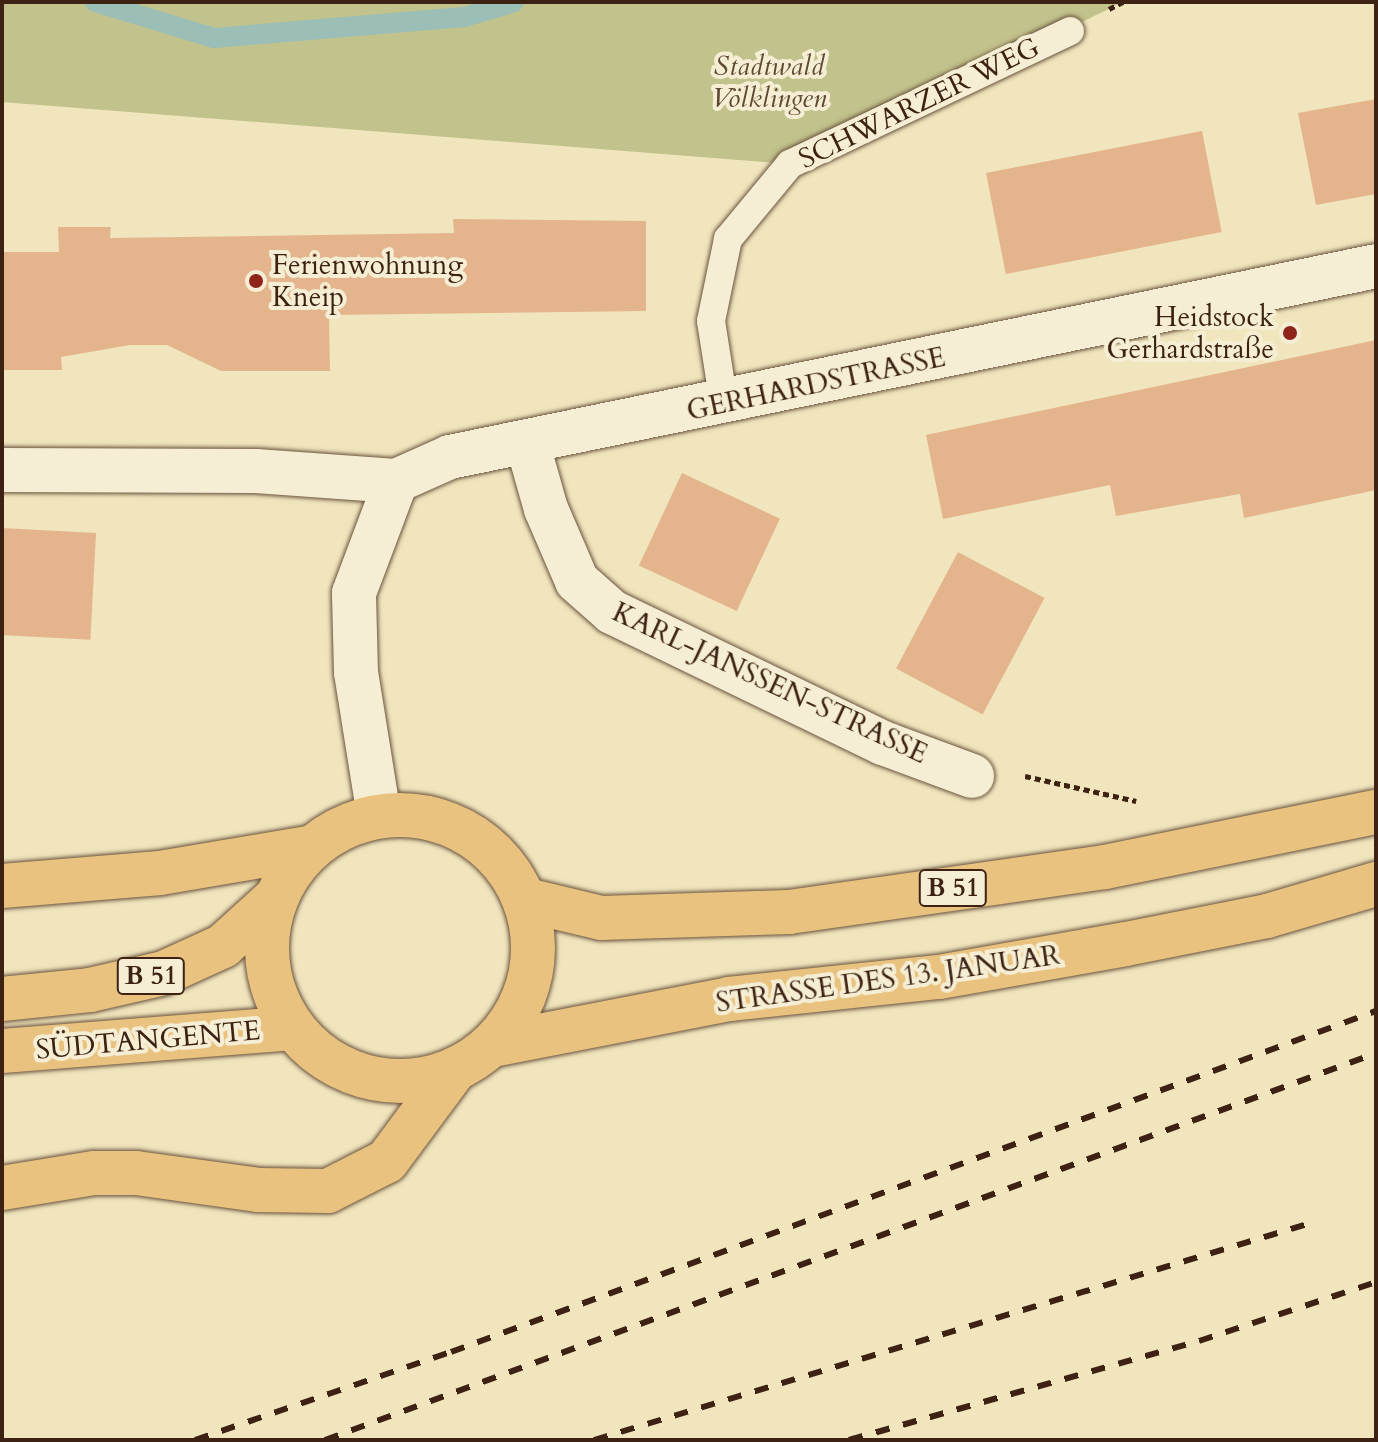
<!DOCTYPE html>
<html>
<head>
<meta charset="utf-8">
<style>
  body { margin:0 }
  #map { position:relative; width:1378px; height:1442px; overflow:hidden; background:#f0e5bd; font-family:Cardo,serif }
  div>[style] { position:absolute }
  .green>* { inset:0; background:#c2c28c }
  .stream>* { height:20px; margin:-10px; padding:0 10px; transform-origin:10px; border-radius:10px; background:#9bbeb6 }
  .building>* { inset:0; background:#e4b58d; transform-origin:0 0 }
  .path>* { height:5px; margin-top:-2.5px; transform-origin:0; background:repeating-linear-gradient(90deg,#3d2214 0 6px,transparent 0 10px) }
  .roads { filter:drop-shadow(0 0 2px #6a533e) drop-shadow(0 0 2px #6a533e) }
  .lane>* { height:28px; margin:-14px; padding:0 14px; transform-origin:14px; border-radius:14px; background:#f5eed4 }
  .street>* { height:44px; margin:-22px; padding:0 22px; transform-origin:22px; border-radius:22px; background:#f5eed4 }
  .secondary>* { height:44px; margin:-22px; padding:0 22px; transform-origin:22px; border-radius:22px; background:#f5eed4 }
  .primary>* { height:44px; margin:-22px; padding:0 22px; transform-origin:22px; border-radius:22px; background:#e8c27e }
  .primary>.ring { margin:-22px; padding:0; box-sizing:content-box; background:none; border:44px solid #e8c27e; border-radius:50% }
  .rail>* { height:6px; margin-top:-3px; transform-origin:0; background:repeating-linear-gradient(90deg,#3d2214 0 14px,transparent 0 28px) }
  .dots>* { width:22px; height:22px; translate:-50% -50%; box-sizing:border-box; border:4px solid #f5eed4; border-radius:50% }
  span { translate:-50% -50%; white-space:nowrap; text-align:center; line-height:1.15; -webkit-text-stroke:8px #f5eed4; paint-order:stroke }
  .shield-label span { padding:2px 6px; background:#f5eed4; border:2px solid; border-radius:6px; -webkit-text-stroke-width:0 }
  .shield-label { font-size:26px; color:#3d2214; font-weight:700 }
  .park-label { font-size:28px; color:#5e4a32; font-style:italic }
  .street-label { font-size:28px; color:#3d2214 }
  .poi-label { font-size:28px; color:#3d2214 }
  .left { translate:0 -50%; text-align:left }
  .right { translate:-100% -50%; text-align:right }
  .frame { position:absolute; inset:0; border:4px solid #3d2214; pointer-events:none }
</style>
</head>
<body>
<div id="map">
  <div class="green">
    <div style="clip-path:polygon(2px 2px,1123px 2px,790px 164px,2px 102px)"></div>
  </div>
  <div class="stream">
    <div style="left:95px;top:2px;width:124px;rotate:16.8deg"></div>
    <div style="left:214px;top:38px;width:252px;rotate:-4.8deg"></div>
    <div style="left:465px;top:17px;width:51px;rotate:-17deg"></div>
  </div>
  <div class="building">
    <div style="clip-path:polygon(1376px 99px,1376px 194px,1316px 205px,1298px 113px)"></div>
    <div style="left:1202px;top:131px;width:103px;height:220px;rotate:79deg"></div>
    <div style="clip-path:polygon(453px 219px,646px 221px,646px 311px,329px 315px,330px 371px,221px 371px,167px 345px,130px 345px,61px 357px,62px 370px,2px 370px,2px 252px,59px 252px,58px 227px,111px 227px,110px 238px,454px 233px)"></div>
    <div style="clip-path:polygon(1376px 340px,1376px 490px,1244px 518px,1240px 494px,1116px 516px,1110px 485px,943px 519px,926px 435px)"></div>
    <div style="left:682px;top:473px;width:108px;height:102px;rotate:25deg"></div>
    <div style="left:96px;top:533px;width:107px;height:94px;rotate:93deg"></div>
    <div style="left:958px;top:552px;width:98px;height:132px;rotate:28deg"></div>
  </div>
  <div class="path">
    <div style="left:1109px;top:9px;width:16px;rotate:-27deg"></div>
    <div style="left:1025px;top:776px;width:114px;rotate:12.7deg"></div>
  </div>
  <div class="roads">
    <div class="lane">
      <div style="left:724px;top:404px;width:84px;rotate:-98.9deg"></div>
      <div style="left:711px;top:321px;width:84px;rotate:-78.3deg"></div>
      <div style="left:728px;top:239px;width:97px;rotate:-50.4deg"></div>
      <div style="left:790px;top:164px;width:310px;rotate:-25.4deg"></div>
    </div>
    <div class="street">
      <div style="left:527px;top:442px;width:70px;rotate:74.2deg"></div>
      <div style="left:546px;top:509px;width:78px;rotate:66.7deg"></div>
      <div style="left:577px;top:581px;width:47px;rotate:41.5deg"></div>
      <div style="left:612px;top:612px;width:301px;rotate:25.8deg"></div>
      <div style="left:883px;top:743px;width:95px;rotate:20.3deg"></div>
    </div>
    <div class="secondary">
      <div style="left:2px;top:470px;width:254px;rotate:0.2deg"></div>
      <div style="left:256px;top:471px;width:140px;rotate:4.1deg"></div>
      <div style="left:396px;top:481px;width:59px;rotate:-24deg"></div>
      <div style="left:450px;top:457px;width:945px;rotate:-11.65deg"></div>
      <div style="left:379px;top:816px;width:146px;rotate:-99.1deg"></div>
      <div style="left:356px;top:672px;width:79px;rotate:-91.5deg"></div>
      <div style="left:354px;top:593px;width:120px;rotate:-69.4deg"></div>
    </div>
    <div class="primary">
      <div class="ring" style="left:267px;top:815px;width:222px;height:222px"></div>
      <div style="left:2px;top:886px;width:159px;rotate:-4.7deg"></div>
      <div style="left:160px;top:873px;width:155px;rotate:-9.6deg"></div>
      <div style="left:526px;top:900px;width:77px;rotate:13.5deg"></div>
      <div style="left:601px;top:918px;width:188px;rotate:-1.8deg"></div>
      <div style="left:789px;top:912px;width:319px;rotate:-8.1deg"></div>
      <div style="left:1105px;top:867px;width:277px;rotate:-11.5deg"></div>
      <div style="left:2px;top:999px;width:88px;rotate:-5.8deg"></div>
      <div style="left:90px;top:990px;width:76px;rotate:-12.9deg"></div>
      <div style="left:164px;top:973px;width:65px;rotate:-24.6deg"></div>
      <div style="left:223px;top:946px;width:72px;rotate:-42.2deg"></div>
      <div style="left:493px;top:1045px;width:240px;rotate:-11deg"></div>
      <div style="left:729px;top:999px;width:211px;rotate:-6deg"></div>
      <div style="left:939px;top:977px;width:190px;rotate:-10deg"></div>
      <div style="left:1126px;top:944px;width:144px;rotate:-11.2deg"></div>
      <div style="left:1267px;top:916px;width:114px;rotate:-16.4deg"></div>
      <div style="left:2px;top:1051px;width:292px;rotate:-4.5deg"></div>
      <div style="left:2px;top:1188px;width:93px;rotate:-9.3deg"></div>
      <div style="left:94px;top:1173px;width:42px"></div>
      <div style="left:136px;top:1173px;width:123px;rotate:7.9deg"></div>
      <div style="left:258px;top:1190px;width:70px;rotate:0.8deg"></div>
      <div style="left:328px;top:1191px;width:66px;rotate:-27deg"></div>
      <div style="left:387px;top:1161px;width:111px;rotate:-53.4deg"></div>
    </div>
  </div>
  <div class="rail">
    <div style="left:195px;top:1440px;width:271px;rotate:-19deg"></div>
    <div style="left:451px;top:1352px;width:986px;rotate:-20.24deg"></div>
    <div style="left:325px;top:1440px;width:1120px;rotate:-20.21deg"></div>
    <div style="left:594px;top:1440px;width:745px;rotate:-16.85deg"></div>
    <div style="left:849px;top:1440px;width:364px;rotate:-15.8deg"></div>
    <div style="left:1199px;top:1341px;width:187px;rotate:-18.4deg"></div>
  </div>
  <div class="dots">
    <div style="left:256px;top:281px;background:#8f2418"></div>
    <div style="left:1290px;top:333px;background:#8f2418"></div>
  </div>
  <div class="shield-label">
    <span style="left:953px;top:888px">B 51</span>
    <span style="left:151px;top:976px">B 51</span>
  </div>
  <div class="park-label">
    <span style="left:769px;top:82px">Stadtwald<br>Völklingen</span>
  </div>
  <div class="street-label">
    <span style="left:919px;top:103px;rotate:-26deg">SCHWARZER WEG</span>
    <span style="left:816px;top:384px;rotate:-12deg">GERHARDSTRASSE</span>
    <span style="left:770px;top:683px;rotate:25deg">KARL-JANSSEN-STRASSE</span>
    <span style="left:888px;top:979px;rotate:-8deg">STRASSE DES 13. JANUAR</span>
    <span style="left:148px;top:1040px;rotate:-5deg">SÜDTANGENTE</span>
  </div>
  <div class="poi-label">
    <span class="left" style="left:272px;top:281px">Ferienwohnung<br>Kneip</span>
    <span class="right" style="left:1274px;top:333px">Heidstock<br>Gerhardstraße</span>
  </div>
  <div class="frame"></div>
</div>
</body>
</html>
